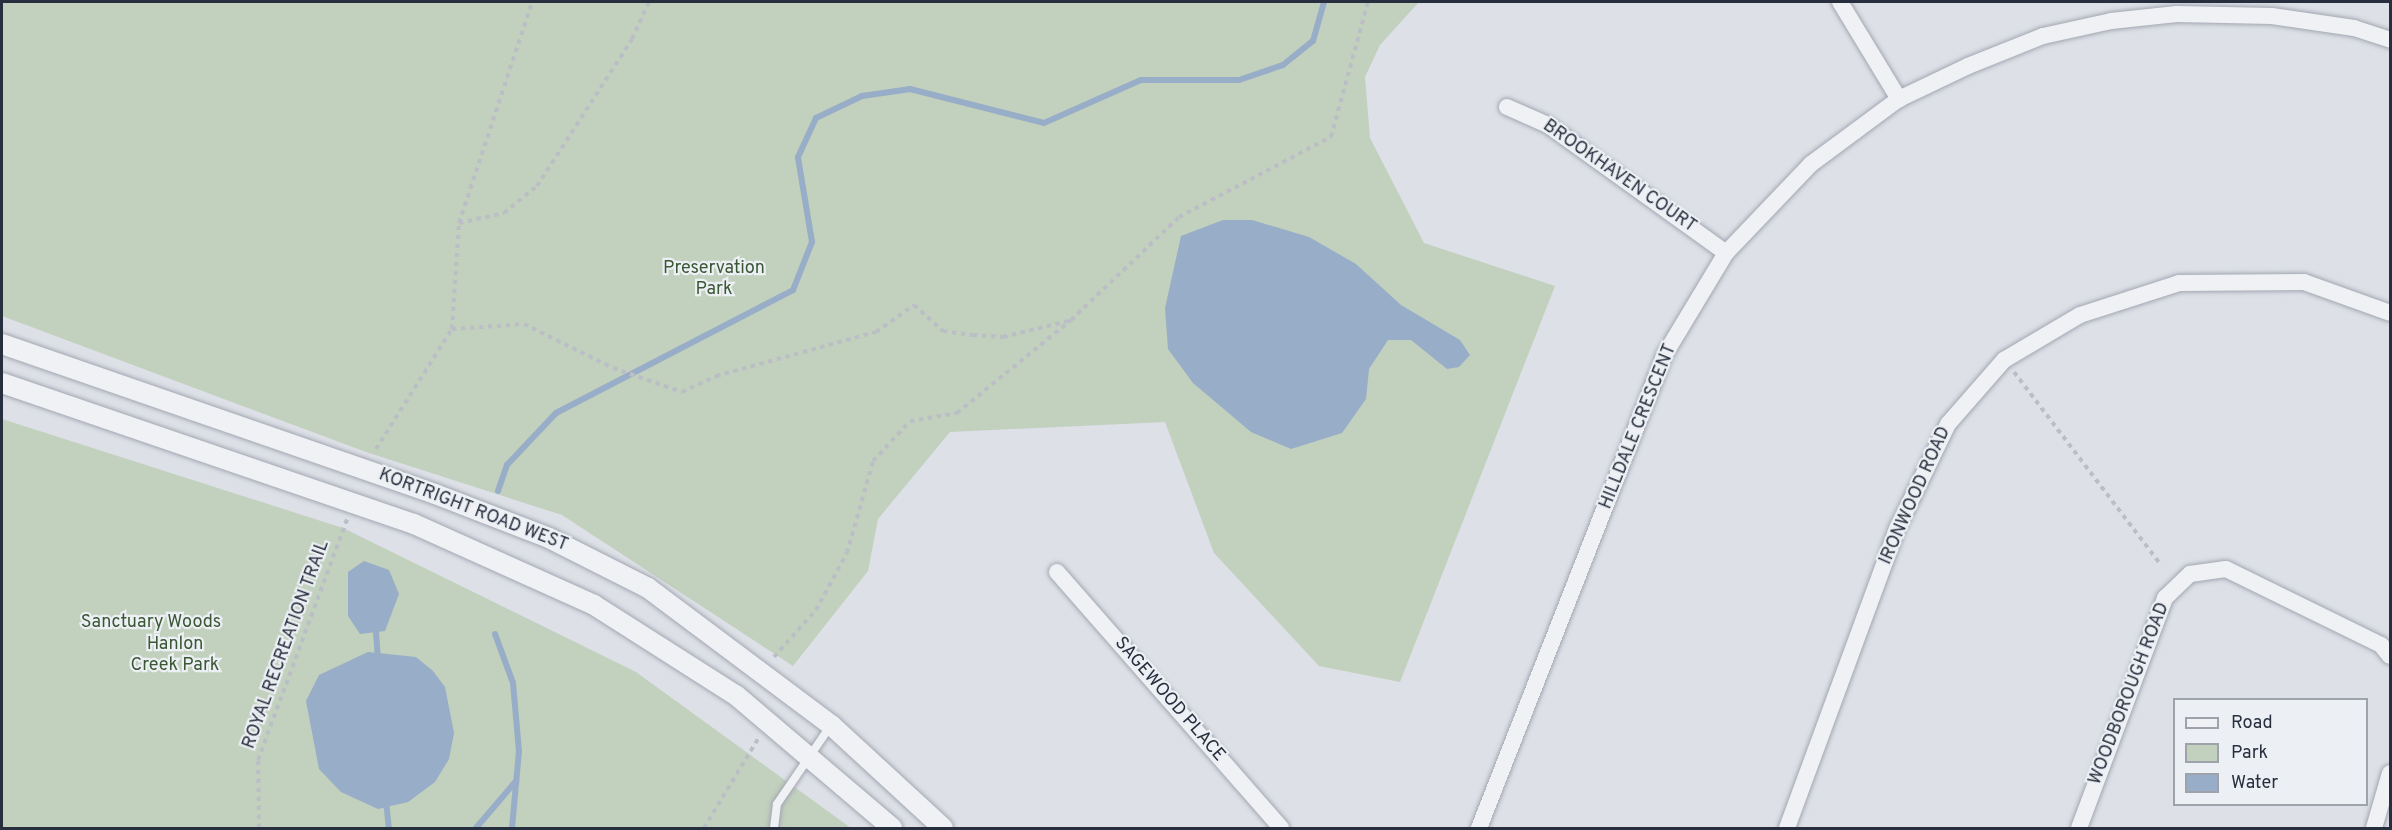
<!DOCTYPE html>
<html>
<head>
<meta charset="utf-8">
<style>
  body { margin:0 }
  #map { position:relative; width:2392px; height:830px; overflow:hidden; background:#dde0e7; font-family:Overpass,sans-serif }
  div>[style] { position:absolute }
  .green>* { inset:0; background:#c2d0be }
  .water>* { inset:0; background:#98adc7 }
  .stream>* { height:6px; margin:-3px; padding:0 3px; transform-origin:3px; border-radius:3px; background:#98adc7 }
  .path>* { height:4px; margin-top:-2px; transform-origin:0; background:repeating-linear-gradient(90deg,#bbbec5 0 4.5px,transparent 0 9px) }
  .roads { filter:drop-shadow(0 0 2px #a3a7b1) drop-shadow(0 0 2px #a3a7b1) }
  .service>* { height:8px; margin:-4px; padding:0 4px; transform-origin:4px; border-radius:4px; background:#eff1f5 }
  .minor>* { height:16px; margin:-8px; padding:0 8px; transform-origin:8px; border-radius:8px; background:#eff1f5 }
  .tertiary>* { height:20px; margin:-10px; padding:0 10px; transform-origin:10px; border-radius:10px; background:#eff1f5 }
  span { translate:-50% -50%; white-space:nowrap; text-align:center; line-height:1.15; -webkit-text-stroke:4.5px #eceff4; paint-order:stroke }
  .street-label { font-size:18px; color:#272e3d }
  .park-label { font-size:18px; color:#3a5834 }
  .frame { position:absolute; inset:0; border:3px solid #272e3d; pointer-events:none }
  .legend { position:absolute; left:2173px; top:698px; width:195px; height:108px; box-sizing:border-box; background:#eceff4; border:2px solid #9da2ab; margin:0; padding:8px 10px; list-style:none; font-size:18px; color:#272e3d }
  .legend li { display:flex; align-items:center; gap:12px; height:30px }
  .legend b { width:30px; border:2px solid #9da2ab }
</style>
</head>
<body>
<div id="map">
  <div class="green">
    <div style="clip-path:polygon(2px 2px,1419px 2px,1380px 45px,1365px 77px,1370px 138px,1424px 243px,1555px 286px,1400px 682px,1319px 666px,1214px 553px,1165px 422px,950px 432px,878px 519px,868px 571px,793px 666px,562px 515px,366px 452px,2px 316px)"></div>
    <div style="clip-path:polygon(2px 419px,343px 528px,636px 672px,851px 828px,2px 828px)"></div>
  </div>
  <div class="water">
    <div style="clip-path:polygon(1223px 220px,1252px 220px,1309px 237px,1356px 264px,1401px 305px,1460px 340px,1470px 355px,1459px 367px,1447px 369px,1411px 340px,1388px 340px,1369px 369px,1366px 399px,1342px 433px,1291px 449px,1251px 432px,1193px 383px,1168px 349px,1165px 308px,1181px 236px)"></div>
    <div style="clip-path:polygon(364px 561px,389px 570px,399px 594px,385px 631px,360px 634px,348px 616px,348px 572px)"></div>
    <div style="clip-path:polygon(368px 652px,416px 657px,433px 671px,445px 687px,454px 733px,449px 759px,435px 782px,408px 802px,378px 809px,341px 792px,319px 769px,306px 701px,319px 675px)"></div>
  </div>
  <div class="stream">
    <div style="left:498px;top:491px;width:28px;rotate:-71deg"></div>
    <div style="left:507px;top:465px;width:71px;rotate:-46.7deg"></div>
    <div style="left:556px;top:413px;width:267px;rotate:-27.4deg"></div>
    <div style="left:793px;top:290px;width:52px;rotate:-68.4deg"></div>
    <div style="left:812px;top:242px;width:86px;rotate:-99.4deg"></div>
    <div style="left:798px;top:157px;width:43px;rotate:-65.2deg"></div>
    <div style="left:816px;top:118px;width:51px;rotate:-25.6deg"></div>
    <div style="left:862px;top:96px;width:49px;rotate:-8.3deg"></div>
    <div style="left:910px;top:89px;width:138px;rotate:14.2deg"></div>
    <div style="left:1044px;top:123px;width:106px;rotate:-23.9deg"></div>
    <div style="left:1141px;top:80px;width:98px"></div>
    <div style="left:1239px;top:80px;width:46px;rotate:-18.8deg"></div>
    <div style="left:1283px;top:65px;width:38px;rotate:-39deg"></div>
    <div style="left:1313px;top:41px;width:41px;rotate:-74.2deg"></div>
    <div style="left:376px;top:632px;width:30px;rotate:86deg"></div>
    <div style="left:495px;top:634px;width:52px;rotate:69.8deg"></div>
    <div style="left:513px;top:683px;width:68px;rotate:85deg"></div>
    <div style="left:519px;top:751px;width:77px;rotate:95.2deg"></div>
    <div style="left:386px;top:801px;width:27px;rotate:84deg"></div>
    <div style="left:476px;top:828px;width:62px;rotate:-49.6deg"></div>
  </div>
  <div class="path">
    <div style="left:459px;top:223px;width:46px;rotate:-12.5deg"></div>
    <div style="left:504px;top:213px;width:43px;rotate:-39.3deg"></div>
    <div style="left:537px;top:186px;width:175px;rotate:-57.1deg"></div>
    <div style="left:632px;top:39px;width:41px;rotate:-65.3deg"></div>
    <div style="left:452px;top:329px;width:72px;rotate:-4deg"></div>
    <div style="left:524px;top:324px;width:99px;rotate:26.3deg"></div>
    <div style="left:613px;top:368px;width:73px;rotate:19.2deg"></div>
    <div style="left:682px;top:392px;width:38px;rotate:-25deg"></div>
    <div style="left:716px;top:376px;width:166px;rotate:-15.4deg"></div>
    <div style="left:876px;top:332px;width:47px;rotate:-35.4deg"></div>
    <div style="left:914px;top:305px;width:39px;rotate:42deg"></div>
    <div style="left:943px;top:331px;width:30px;rotate:8deg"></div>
    <div style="left:973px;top:335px;width:30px;rotate:4deg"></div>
    <div style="left:1003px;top:337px;width:67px;rotate:-13.8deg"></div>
    <div style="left:2014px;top:372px;width:243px;rotate:52.7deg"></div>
    <div style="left:376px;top:449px;width:142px;rotate:-57.7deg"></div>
    <div style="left:452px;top:329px;width:106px;rotate:-86.2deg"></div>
    <div style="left:459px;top:223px;width:233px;rotate:-71.7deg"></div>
    <div style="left:774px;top:657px;width:63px;rotate:-48.2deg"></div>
    <div style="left:816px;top:610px;width:65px;rotate:-61.5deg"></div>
    <div style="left:847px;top:553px;width:96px;rotate:-74.2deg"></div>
    <div style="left:873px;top:461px;width:54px;rotate:-47.2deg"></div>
    <div style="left:910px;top:421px;width:48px;rotate:-9.7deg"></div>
    <div style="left:957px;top:413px;width:147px;rotate:-39.2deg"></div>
    <div style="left:1071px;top:320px;width:149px;rotate:-43.6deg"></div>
    <div style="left:1179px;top:217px;width:172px;rotate:-27.8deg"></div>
    <div style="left:1331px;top:137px;width:140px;rotate:-74.7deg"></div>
    <div style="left:259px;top:828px;width:68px;rotate:-90.8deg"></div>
    <div style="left:258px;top:760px;width:257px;rotate:-69.7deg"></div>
    <div style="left:704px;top:828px;width:104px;rotate:-58.8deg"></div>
  </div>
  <div class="roads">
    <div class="service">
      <div style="left:774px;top:828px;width:24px;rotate:-83deg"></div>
      <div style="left:777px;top:804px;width:96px;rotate:-55.6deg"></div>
    </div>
    <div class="minor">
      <div style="left:1840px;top:2px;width:114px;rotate:58.7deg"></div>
      <div style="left:1507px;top:107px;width:45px;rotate:23.7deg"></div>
      <div style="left:1548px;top:125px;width:219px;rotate:35.7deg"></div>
      <div style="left:1057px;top:572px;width:340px;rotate:48.8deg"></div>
      <div style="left:1479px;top:828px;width:509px;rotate:-68.57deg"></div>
      <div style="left:1665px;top:354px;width:118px;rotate:-58.9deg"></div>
      <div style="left:1726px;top:253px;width:123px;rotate:-46.3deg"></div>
      <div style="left:1811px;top:164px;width:109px;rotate:-36.5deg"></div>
      <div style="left:1899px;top:99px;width:76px;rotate:-25.6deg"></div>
      <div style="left:1968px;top:66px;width:81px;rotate:-21.8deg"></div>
      <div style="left:2043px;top:36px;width:70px;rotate:-12.4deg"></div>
      <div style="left:2111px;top:21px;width:66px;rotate:-6.1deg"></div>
      <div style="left:2177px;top:14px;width:95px;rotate:1.2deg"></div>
      <div style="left:2272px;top:16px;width:83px;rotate:8.3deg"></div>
      <div style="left:2354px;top:28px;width:38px;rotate:18deg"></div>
      <div style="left:1787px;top:828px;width:319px;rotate:-69.8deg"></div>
      <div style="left:1897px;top:529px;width:117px;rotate:-64.1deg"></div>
      <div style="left:1948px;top:424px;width:85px;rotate:-48.8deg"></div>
      <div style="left:2004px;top:360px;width:88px;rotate:-30.6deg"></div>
      <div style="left:2080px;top:315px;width:104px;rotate:-17.9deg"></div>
      <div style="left:2179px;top:283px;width:125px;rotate:-0.5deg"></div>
      <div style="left:2304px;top:282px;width:91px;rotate:19.8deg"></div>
      <div style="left:2079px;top:828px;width:246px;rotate:-69.5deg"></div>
      <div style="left:2165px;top:598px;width:35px;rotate:-44deg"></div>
      <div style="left:2190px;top:574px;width:36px;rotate:-8deg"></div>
      <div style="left:2226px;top:569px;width:173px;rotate:26.1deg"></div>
      <div style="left:2381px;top:645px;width:14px;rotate:51deg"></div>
      <div style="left:2374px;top:828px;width:57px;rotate:-73.8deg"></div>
    </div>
    <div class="tertiary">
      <div style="left:2px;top:344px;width:458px;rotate:19.1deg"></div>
      <div style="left:435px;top:494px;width:122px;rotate:21.1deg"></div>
      <div style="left:549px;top:538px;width:111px;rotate:26.8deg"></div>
      <div style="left:648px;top:588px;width:229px;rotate:36.8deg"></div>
      <div style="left:831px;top:725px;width:152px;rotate:42.6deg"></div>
      <div style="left:2px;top:383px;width:435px;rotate:18.9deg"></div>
      <div style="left:414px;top:524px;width:197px;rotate:24.2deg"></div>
      <div style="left:594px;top:605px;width:169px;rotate:32.5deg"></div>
      <div style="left:737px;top:696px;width:204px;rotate:40.4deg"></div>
    </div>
  </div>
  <div class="street-label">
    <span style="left:1619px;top:177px;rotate:35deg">BROOKHAVEN COURT</span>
    <span style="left:1639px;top:427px;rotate:-68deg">HILLDALE CRESCENT</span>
    <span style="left:1916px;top:496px;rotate:-66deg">IRONWOOD ROAD</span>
    <span style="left:473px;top:511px;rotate:21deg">KORTRIGHT ROAD WEST</span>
    <span style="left:287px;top:645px;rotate:-70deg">ROYAL RECREATION TRAIL</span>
    <span style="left:2130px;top:694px;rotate:-69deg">WOODBOROUGH ROAD</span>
    <span style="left:1169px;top:700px;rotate:49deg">SAGEWOOD PLACE</span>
  </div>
  <div class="park-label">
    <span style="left:714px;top:280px">Preservation<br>Park</span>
    <span style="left:151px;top:623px">Sanctuary Woods</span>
    <span style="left:175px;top:656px">Hanlon<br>Creek Park</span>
  </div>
  <div class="frame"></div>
  <ul class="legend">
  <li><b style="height:8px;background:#eff1f5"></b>Road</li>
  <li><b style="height:16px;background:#c2d0be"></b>Park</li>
  <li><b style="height:16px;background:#98adc7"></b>Water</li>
  </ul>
</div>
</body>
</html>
